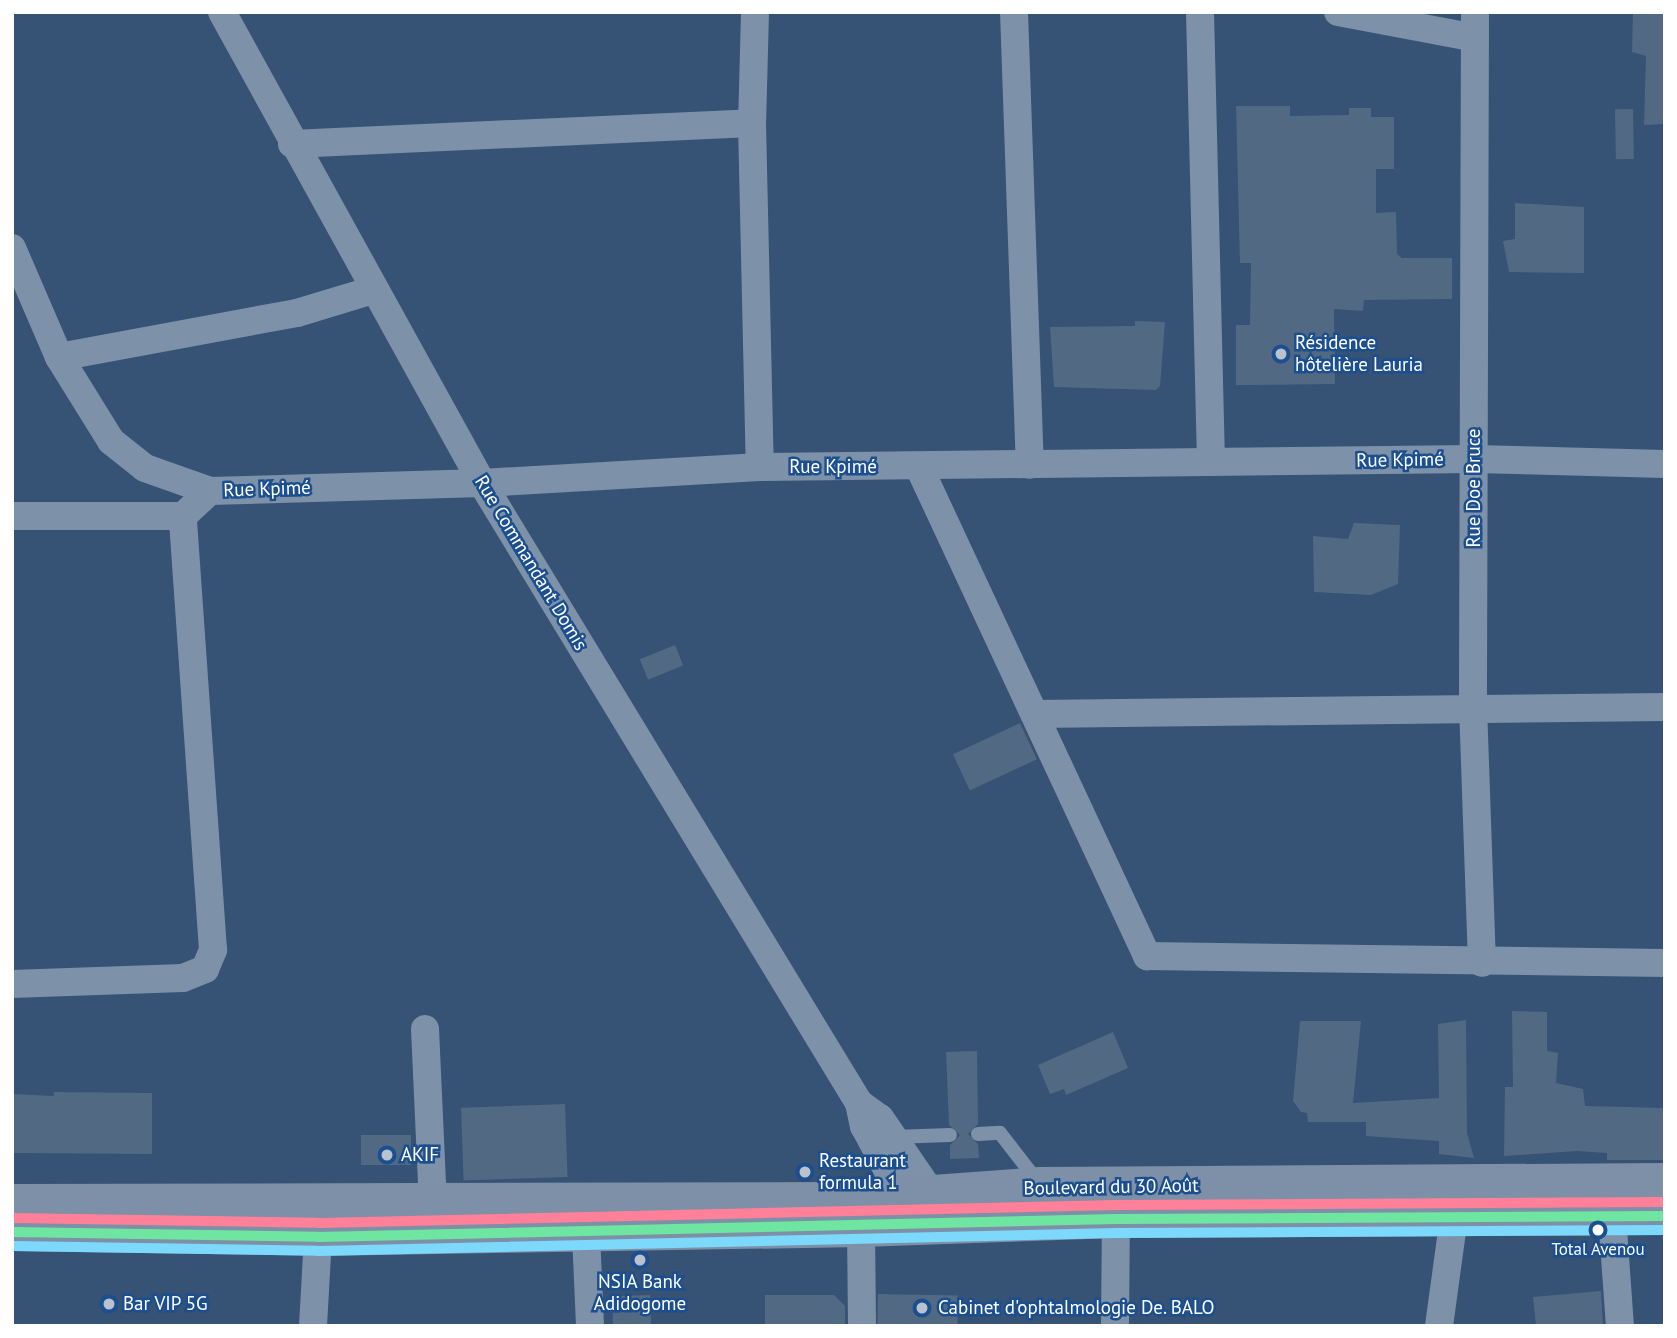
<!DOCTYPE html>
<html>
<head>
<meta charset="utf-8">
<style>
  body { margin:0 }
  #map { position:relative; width:1677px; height:1338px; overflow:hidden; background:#365274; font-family:"PT Sans",sans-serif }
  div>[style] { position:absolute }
  .building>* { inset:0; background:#526984; transform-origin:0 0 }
  .service>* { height:14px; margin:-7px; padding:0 7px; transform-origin:7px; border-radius:7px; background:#7d92a8 }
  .minor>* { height:28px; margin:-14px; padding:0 14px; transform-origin:14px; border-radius:14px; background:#7d92a8 }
  .trunk>* { height:38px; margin:-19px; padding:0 19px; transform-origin:19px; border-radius:19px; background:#7e90a7 }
  .bus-1>* { height:10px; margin:-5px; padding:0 5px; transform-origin:5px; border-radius:5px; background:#6ee5a1 }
  .bus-2>* { height:10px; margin:-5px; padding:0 5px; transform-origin:5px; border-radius:5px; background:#7cd9fb }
  .bus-3>* { height:10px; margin:-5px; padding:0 5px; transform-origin:5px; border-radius:5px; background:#ff8098 }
  .dots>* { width:19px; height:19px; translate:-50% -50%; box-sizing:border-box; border:4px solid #1b4f8f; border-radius:50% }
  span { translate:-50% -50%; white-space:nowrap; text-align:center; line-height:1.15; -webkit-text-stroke:5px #1b4f8f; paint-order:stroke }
  .bus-label { font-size:17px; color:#fff }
  .poi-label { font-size:19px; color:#fff }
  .left { translate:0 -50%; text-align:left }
  .street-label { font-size:19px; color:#fff }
  .frame { position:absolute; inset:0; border:14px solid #fff; pointer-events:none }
</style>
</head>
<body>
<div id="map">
  <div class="building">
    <div style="clip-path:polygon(1633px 12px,1665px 12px,1665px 124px,1644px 125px,1646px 56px,1632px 52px)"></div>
    <div style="clip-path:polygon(1236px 106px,1290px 106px,1290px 116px,1349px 115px,1349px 108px,1371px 108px,1371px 117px,1394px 117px,1394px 169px,1376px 169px,1376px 213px,1396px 212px,1397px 254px,1402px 258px,1452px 258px,1452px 299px,1364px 300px,1363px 311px,1334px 309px,1335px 384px,1236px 385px,1236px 325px,1250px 325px,1251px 263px,1240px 263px)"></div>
    <div style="left:1633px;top:109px;width:50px;height:18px;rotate:89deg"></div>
    <div style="clip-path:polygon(1515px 203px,1584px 207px,1584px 273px,1509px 272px,1503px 241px,1515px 239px)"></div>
    <div style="clip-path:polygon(1135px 321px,1165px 322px,1160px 386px,1156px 390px,1054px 387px,1050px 327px,1135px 326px)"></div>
    <div style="clip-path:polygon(1354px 523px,1400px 525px,1398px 584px,1371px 595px,1314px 592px,1313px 536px,1348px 539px)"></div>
    <div style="left:675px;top:645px;width:22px;height:38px;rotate:68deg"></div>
    <div style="left:1020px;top:723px;width:40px;height:74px;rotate:65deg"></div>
    <div style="clip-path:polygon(1512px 1011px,1547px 1012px,1547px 1051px,1558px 1053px,1556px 1083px,1583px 1089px,1585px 1106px,1665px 1108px,1665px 1160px,1607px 1160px,1607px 1153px,1577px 1151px,1504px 1156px,1505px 1087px,1513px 1087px)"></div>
    <div style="clip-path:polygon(1466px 1020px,1467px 1133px,1474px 1158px,1439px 1154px,1439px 1141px,1366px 1136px,1366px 1122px,1308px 1122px,1307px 1113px,1301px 1112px,1293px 1101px,1300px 1021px,1361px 1021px,1353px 1103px,1439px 1098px,1438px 1024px)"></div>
    <div style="clip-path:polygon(1113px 1032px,1128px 1068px,1066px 1095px,1064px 1089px,1050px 1094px,1038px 1065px)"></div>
    <div style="clip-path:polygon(977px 1051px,978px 1124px,968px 1134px,978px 1144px,979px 1158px,950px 1159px,950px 1145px,960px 1135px,949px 1125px,946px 1052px)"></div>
    <div style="clip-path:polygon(54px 1092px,152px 1093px,152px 1154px,12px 1153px,12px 1094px,54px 1096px)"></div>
    <div style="left:565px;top:1104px;width:73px;height:104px;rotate:88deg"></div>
    <div style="left:361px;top:1135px;width:50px;height:30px"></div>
    <div style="clip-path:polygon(1601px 1291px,1603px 1326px,1536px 1326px,1533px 1297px)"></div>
    <div style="left:878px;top:1294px;width:80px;height:32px;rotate:1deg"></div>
    <div style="left:650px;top:1295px;width:31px;height:38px;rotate:88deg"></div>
    <div style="clip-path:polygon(765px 1295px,834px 1295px,845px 1306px,845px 1326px,765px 1326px)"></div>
  </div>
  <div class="service">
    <div style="left:978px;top:1134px;width:22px;rotate:-3deg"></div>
    <div style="left:1000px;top:1133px;width:62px;rotate:52.2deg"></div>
    <div style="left:893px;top:1137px;width:57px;rotate:-2deg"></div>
  </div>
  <div class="minor">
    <div style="left:222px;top:12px;width:538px;rotate:61.1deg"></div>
    <div style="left:482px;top:483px;width:726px;rotate:58.7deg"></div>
    <div style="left:859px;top:1103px;width:24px;rotate:78deg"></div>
    <div style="left:864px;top:1126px;width:79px;rotate:62.1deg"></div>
    <div style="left:755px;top:12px;width:111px;rotate:91.5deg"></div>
    <div style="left:752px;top:123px;width:344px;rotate:88.7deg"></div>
    <div style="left:1014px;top:12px;width:453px;rotate:88deg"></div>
    <div style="left:1200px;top:12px;width:450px;rotate:88.6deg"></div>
    <div style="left:1338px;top:12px;width:139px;rotate:10.7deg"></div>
    <div style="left:1475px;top:12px;width:694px;rotate:90.17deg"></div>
    <div style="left:1473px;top:706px;width:257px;rotate:88deg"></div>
    <div style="left:292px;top:144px;width:460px;rotate:-2.6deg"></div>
    <div style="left:12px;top:248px;width:119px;rotate:66.7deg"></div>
    <div style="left:59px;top:357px;width:99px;rotate:58.2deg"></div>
    <div style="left:111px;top:441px;width:43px;rotate:38.5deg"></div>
    <div style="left:145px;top:468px;width:69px;rotate:19.5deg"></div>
    <div style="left:59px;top:357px;width:242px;rotate:-10.5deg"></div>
    <div style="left:297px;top:313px;width:79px;rotate:-16.8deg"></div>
    <div style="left:919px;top:467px;width:540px;rotate:65deg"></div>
    <div style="left:1147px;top:956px;width:518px;rotate:0.77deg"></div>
    <div style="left:12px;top:516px;width:171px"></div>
    <div style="left:183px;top:516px;width:37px;rotate:-43deg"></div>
    <div style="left:210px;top:491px;width:272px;rotate:-1.7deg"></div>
    <div style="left:482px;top:483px;width:278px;rotate:-3.3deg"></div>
    <div style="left:760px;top:467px;width:714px;rotate:-0.64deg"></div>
    <div style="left:1474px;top:459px;width:191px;rotate:1.5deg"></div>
    <div style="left:1035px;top:714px;width:630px;rotate:-0.64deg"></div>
    <div style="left:12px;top:984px;width:171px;rotate:-2deg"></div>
    <div style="left:183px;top:978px;width:24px;rotate:-22deg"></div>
    <div style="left:205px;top:969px;width:21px;rotate:-67deg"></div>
    <div style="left:213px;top:950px;width:435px;rotate:-94deg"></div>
    <div style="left:425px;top:1029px;width:175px;rotate:87.4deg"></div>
    <div style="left:859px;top:1103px;width:26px;rotate:36deg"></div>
    <div style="left:880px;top:1118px;width:92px;rotate:55.6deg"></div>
    <div style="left:1612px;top:1215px;width:111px;rotate:85.9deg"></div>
    <div style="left:861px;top:1228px;width:98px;rotate:89.4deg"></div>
    <div style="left:586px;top:1234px;width:92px;rotate:87.5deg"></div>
    <div style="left:313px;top:1326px;width:89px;rotate:-86.8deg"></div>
    <div style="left:1115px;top:1326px;width:107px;rotate:-89.5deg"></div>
    <div style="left:1439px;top:1326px;width:110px;rotate:-82.2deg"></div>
  </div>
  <div class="trunk">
    <div style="left:12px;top:1203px;width:825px;rotate:-0.14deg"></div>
    <div style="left:837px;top:1201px;width:205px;rotate:-4.2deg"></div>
    <div style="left:1041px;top:1186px;width:624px;rotate:-0.37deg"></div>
    <div style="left:12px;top:1232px;width:306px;rotate:0.9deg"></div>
    <div style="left:318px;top:1237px;width:543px;rotate:-0.95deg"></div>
    <div style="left:861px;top:1228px;width:255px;rotate:-2deg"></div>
    <div style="left:1116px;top:1219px;width:549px;rotate:-0.31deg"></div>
  </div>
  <div class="bus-1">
    <div style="left:12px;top:1232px;width:306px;rotate:0.9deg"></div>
    <div style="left:318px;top:1237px;width:798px;rotate:-1.29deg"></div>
    <div style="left:1116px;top:1219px;width:549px;rotate:-0.31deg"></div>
  </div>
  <div class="bus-2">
    <div style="left:12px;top:1246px;width:306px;rotate:0.9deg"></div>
    <div style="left:318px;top:1251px;width:798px;rotate:-1.29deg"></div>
    <div style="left:1116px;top:1233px;width:549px;rotate:-0.31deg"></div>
  </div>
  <div class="bus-3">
    <div style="left:12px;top:1218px;width:306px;rotate:0.9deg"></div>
    <div style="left:318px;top:1223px;width:798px;rotate:-1.29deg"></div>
    <div style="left:1116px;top:1205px;width:549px;rotate:-0.31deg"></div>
  </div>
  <div class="dots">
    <div style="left:1281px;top:354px;background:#b9c2ce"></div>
    <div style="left:387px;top:1155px;background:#b9c2ce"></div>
    <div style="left:805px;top:1172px;background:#b9c2ce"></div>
    <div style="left:1598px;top:1230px;background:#fff"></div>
    <div style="left:640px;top:1260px;background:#b9c2ce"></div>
    <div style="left:109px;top:1304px;background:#b9c2ce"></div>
    <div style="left:922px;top:1308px;background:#b9c2ce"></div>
  </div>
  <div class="bus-label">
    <span style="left:1598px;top:1250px">Total Avenou</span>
  </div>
  <div class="poi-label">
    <span class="left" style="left:1295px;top:354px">Résidence<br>hôtelière Lauria</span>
    <span class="left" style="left:401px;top:1155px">AKIF</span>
    <span class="left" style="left:819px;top:1172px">Restaurant<br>formula 1</span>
    <span style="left:640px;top:1293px">NSIA Bank<br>Adidogome</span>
    <span class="left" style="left:123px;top:1304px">Bar VIP 5G</span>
    <span class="left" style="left:938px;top:1308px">Cabinet d'ophtalmologie De. BALO</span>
  </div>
  <div class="street-label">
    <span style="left:1400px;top:460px;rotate:-1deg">Rue Kpimé</span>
    <span style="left:833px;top:467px">Rue Kpimé</span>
    <span style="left:1474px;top:488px;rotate:-90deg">Rue Doe Bruce</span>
    <span style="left:267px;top:489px;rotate:-2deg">Rue Kpimé</span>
    <span style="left:531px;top:563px;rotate:59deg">Rue Commandant Domis</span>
    <span style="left:1111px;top:1187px;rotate:-1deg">Boulevard du 30 Août</span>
  </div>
  <div class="frame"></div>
</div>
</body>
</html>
